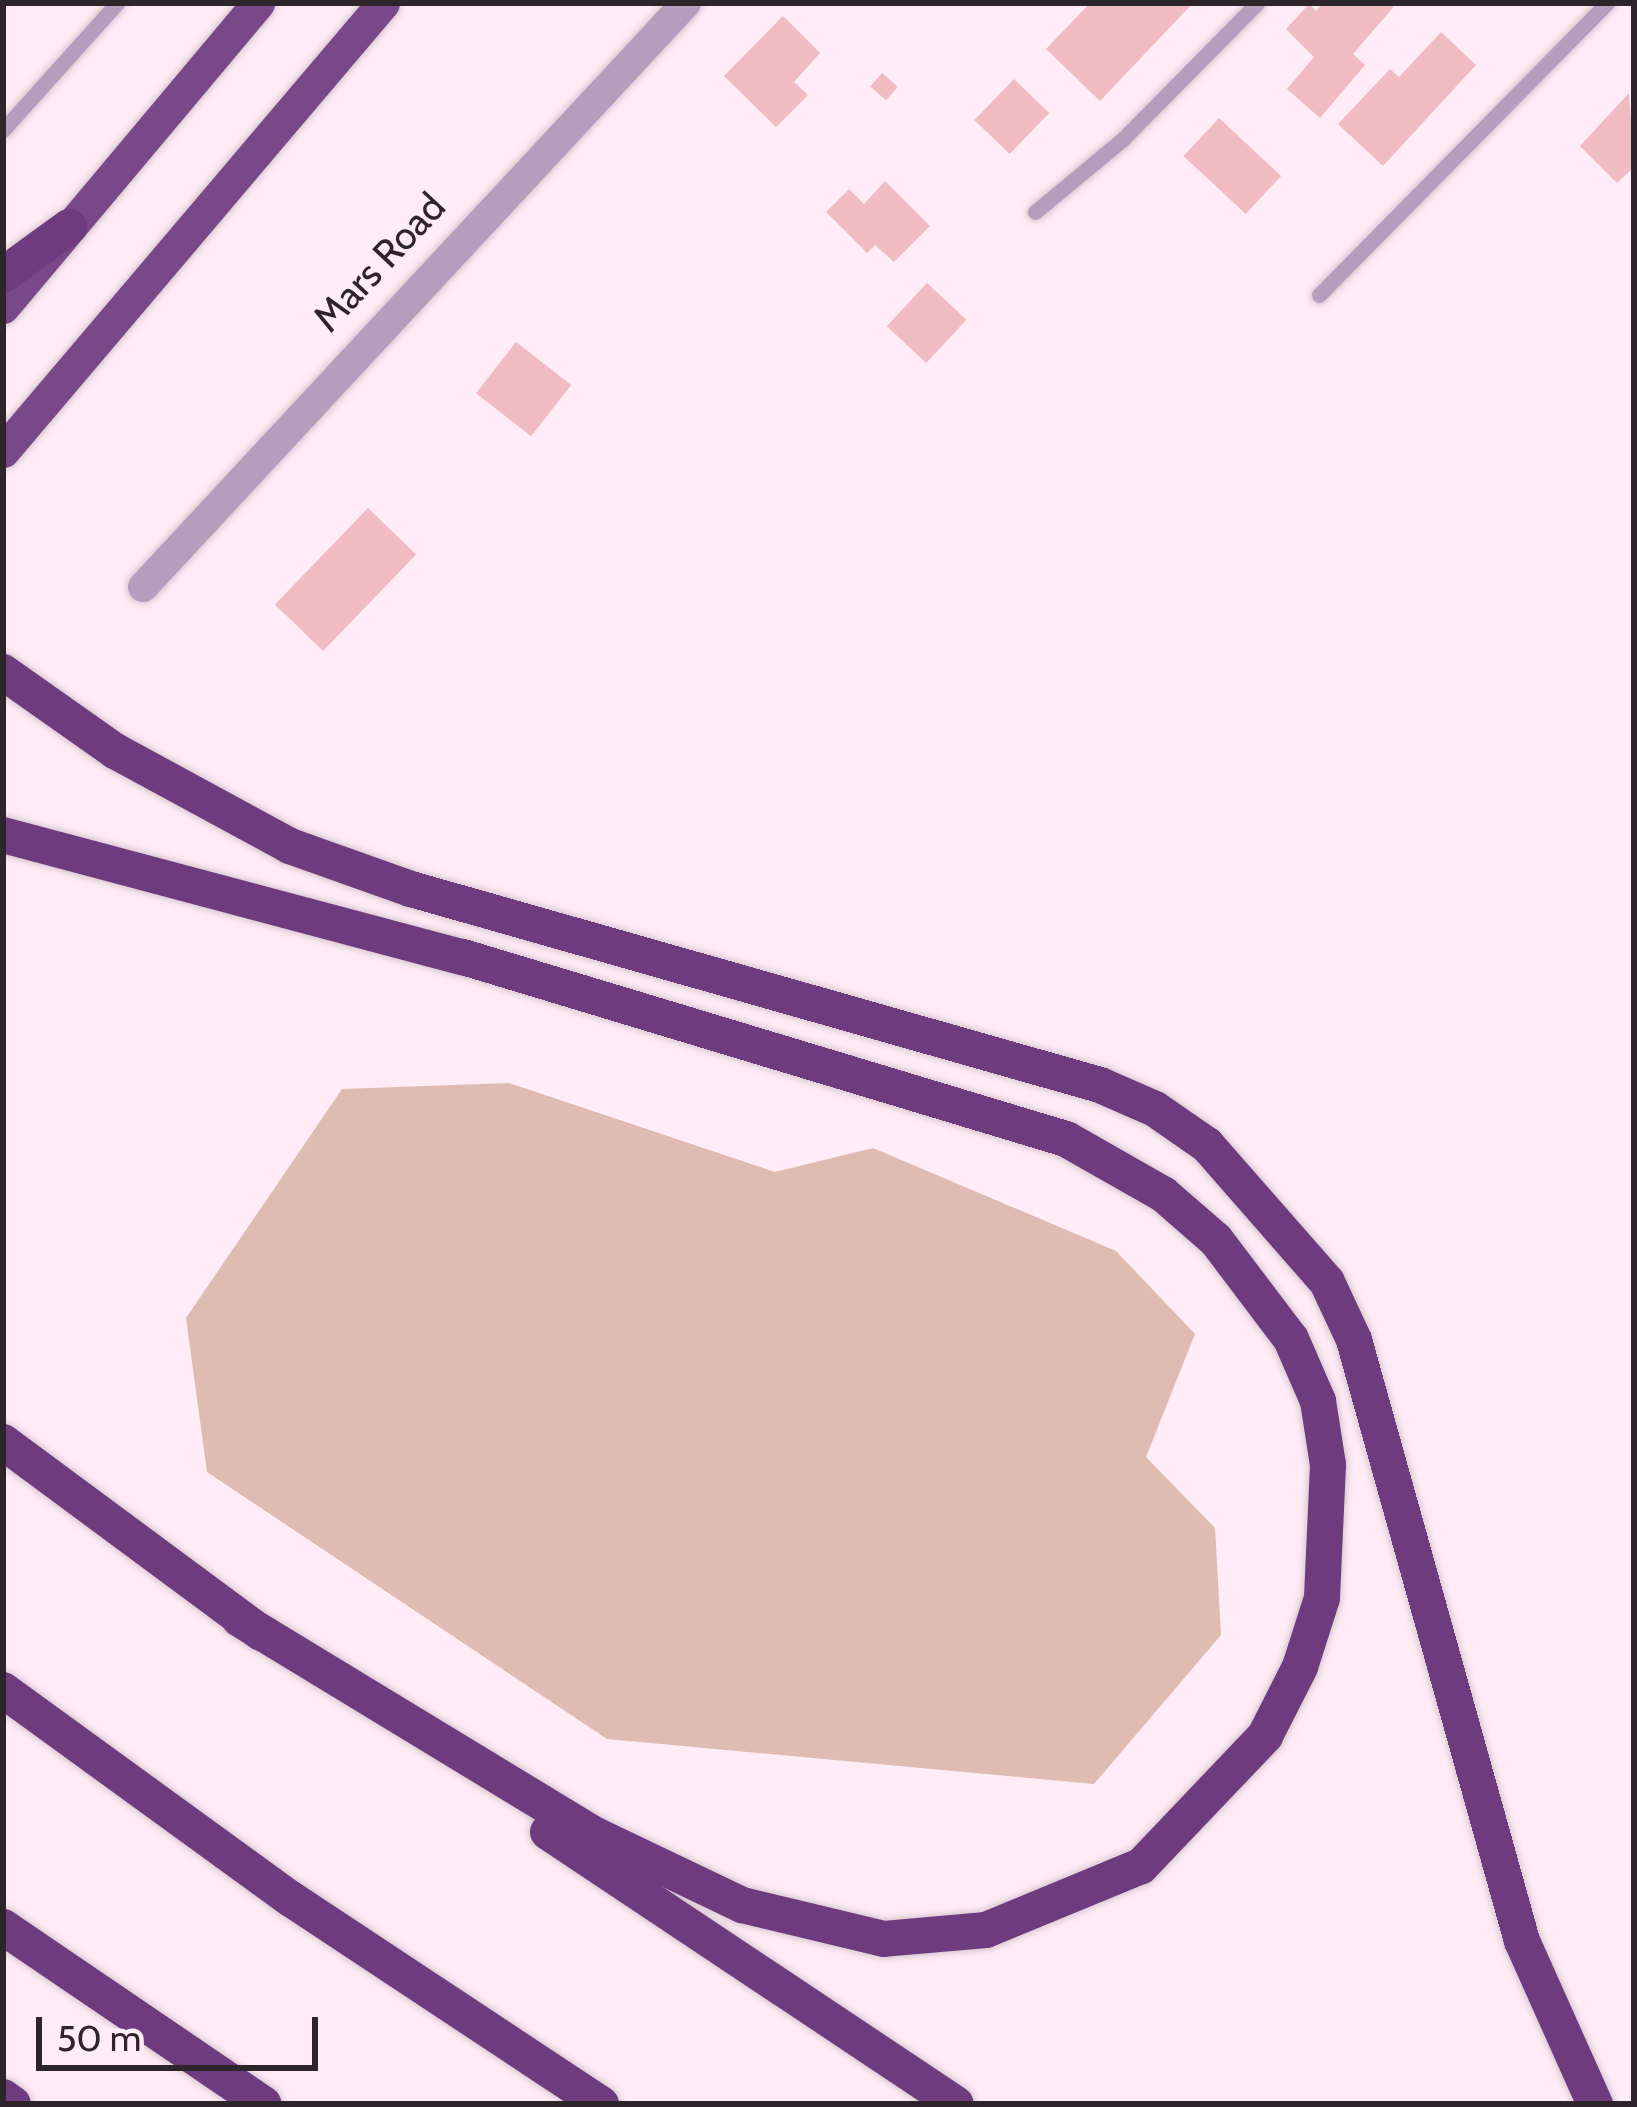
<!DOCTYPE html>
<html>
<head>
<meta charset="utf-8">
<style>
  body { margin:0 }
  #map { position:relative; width:1637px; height:2107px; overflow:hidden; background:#ffecf6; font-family:Cabin,sans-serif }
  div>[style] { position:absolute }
  .green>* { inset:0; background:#dfbcb1 }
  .building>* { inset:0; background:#f0bcc2; transform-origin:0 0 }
  .roads { filter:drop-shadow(0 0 3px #d9c8d1) drop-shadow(0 0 3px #d9c8d1) }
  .service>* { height:15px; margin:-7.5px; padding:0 7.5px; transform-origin:7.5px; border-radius:7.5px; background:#b59dbe }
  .minor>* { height:30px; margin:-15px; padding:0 15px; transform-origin:15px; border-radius:15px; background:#b59dbe }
  .trunk>* { height:33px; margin:-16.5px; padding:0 16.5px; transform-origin:16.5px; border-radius:16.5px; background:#784888 }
  .motorway>* { height:36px; margin:-18px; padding:0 18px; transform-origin:18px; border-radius:18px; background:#6e3b7f }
  span { translate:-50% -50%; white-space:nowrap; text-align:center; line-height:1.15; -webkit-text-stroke:9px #ffecf6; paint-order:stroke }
  .street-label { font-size:39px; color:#2d252a }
  .frame { position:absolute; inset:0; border:6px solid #2d252a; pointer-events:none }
  .scale { position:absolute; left:36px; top:2017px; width:282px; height:54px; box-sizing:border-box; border:6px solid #2d252a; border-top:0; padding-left:15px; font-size:36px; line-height:42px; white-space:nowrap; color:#2d252a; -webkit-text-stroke:9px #ffecf6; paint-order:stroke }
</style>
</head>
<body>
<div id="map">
  <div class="green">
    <div style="clip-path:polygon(509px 1083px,775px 1172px,873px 1148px,1116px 1251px,1195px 1334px,1146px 1457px,1215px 1528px,1221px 1635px,1094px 1784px,607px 1739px,207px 1472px,186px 1318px,342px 1089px)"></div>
  </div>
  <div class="building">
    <div style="clip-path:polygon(1090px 3px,1193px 3px,1100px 101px,1046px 49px)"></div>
    <div style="clip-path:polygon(1323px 3px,1397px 3px,1353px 54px,1365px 65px,1320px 118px,1287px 89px,1314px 57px,1286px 29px,1309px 4px,1316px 11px)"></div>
    <div style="clip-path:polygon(783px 16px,820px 53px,794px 82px,808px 95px,776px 127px,724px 76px)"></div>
    <div style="clip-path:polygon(1441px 32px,1476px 65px,1383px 166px,1338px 124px,1390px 69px,1399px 77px)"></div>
    <div style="left:882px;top:73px;width:21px;height:18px;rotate:41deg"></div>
    <div style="left:1014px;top:79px;width:49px;height:57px;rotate:44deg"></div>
    <div style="clip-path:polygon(1629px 93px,1634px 167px,1617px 183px,1580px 146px)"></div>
    <div style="left:1219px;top:118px;width:85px;height:52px;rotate:43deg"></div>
    <div style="clip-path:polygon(885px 181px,930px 226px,894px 262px,875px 245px,867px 253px,826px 212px,849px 189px,864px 204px)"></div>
    <div style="left:927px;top:283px;width:54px;height:59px;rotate:43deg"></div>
    <div style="left:516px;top:342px;width:70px;height:65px;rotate:38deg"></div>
    <div style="left:368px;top:508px;width:67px;height:134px;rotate:44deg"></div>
  </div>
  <div class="roads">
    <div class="service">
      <div style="left:3px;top:130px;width:171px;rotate:-48.1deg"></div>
      <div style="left:1035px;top:212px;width:114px;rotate:-39.7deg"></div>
      <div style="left:1123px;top:139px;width:191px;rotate:-45.4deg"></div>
      <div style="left:1319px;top:295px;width:410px;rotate:-45.4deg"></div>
    </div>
    <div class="minor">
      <div style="left:143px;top:587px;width:797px;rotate:-47.08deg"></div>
    </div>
    <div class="trunk">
      <div style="left:3px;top:307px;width:397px;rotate:-50deg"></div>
      <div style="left:3px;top:451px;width:587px;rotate:-49.69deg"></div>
    </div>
    <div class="motorway">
      <div style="left:3px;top:275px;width:82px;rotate:-36deg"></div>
      <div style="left:3px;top:672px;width:137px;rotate:35.2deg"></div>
      <div style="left:115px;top:751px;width:199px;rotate:28.5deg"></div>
      <div style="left:290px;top:846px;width:128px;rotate:19.6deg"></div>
      <div style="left:411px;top:889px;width:716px;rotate:15.88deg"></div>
      <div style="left:1100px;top:1085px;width:60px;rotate:23.6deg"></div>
      <div style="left:1155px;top:1109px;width:63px;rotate:34.7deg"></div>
      <div style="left:1207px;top:1145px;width:182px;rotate:48.8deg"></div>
      <div style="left:1327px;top:1282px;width:64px;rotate:65deg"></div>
      <div style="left:1354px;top:1340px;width:624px;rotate:74.38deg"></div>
      <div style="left:1522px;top:1941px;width:179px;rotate:65.9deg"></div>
      <div style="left:3px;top:835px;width:476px;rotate:14.9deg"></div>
      <div style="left:463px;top:957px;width:630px;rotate:16.8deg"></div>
      <div style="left:1066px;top:1139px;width:112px;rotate:29.6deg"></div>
      <div style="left:1163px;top:1194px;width:70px;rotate:41deg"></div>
      <div style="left:1216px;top:1240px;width:124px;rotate:52.9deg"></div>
      <div style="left:1291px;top:1339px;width:68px;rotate:66.5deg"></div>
      <div style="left:1318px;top:1401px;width:65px;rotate:81.1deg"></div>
      <div style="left:1328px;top:1465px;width:133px;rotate:92.6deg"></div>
      <div style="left:1322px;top:1598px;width:72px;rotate:107.7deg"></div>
      <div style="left:1300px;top:1667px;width:77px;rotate:116.9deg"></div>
      <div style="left:1265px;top:1736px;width:180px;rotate:133.6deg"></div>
      <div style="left:1141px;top:1866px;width:168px;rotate:157.6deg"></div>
      <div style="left:986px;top:1930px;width:102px;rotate:175deg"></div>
      <div style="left:884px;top:1939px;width:146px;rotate:-166.5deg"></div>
      <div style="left:742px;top:1905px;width:163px;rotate:-154.5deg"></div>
      <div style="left:595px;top:1835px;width:416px;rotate:-148.7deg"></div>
      <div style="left:3px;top:1442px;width:321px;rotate:36.5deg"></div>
      <div style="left:3px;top:1690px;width:356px;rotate:36deg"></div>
      <div style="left:291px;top:1899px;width:372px;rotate:33.5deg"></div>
      <div style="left:548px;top:1832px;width:490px;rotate:33.7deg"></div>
      <div style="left:3px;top:1927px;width:315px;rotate:34.2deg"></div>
      <div style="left:3px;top:2097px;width:12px;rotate:35deg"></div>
    </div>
  </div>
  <div class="street-label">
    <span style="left:379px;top:262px;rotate:-47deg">Mars Road</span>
  </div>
  <div class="frame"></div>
  <div class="scale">50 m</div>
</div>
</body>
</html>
